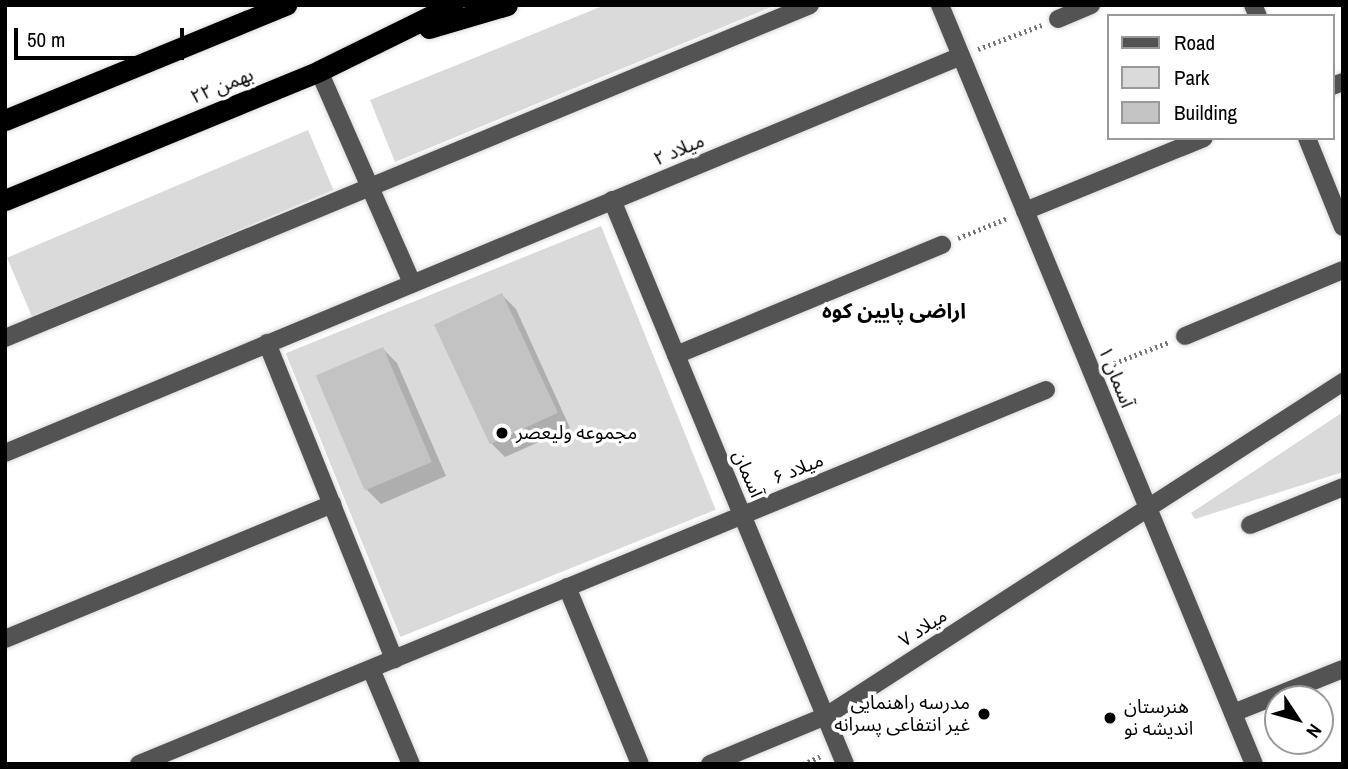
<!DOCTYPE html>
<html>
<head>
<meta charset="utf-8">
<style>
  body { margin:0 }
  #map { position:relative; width:1348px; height:769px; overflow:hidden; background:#fff; font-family:"Archivo Narrow","Noto Sans Arabic",sans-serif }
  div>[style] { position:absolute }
  .green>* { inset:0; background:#dadada; transform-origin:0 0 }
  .shadow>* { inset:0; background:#0003 }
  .building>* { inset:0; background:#c3c3c3; transform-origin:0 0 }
  .path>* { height:4.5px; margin-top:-2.25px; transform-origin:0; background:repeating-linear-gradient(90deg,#757575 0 2px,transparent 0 5.5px) }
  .roads { filter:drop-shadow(0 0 2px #dbdbdb) drop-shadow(0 0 2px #dbdbdb) }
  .minor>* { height:18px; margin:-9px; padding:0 9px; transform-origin:9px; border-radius:9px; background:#535353 }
  .highway>* { height:21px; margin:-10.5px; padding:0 10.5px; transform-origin:10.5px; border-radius:10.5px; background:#000 }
  .dots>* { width:19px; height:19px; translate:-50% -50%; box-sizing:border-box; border:4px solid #fff; border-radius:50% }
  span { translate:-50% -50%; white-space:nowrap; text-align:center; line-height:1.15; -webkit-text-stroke:7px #fff; paint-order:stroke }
  .street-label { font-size:19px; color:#000 }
  .poi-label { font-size:19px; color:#000 }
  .left { translate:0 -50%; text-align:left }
  .right { translate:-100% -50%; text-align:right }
  .neighbourhood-label { font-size:21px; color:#000; font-weight:700 }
  .frame { position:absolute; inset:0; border:7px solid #000; pointer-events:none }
  .legend { position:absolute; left:1107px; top:14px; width:228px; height:126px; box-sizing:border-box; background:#fff; border:2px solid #999; margin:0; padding:9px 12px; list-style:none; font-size:21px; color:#000 }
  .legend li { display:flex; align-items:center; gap:14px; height:35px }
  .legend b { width:35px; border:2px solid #999 }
  .north { position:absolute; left:1264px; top:685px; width:70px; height:70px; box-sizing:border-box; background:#fff; border:2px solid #999; border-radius:50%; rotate:126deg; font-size:19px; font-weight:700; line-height:28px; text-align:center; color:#000 }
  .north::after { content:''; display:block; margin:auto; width:24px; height:32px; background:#000; clip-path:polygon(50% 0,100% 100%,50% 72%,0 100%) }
  .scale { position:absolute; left:14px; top:28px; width:170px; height:32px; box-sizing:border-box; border:4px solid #000; border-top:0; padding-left:9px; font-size:21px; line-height:24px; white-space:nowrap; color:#000; -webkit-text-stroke:5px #fff; paint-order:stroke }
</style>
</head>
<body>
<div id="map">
  <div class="green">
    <div style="clip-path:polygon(605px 5px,776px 5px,395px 162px,370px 100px)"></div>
    <div style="left:308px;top:130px;width:65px;height:327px;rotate:67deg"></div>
    <div style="left:601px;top:226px;width:306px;height:340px;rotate:68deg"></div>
    <div style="clip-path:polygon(1343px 412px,1343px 472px,1195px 519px,1191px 513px)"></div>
  </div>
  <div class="shadow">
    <div style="clip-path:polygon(502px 295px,516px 309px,570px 428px,505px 457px,491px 443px,437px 325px)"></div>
    <div style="clip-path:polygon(383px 349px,397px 363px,446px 476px,381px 504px,367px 490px)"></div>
  </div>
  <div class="building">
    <div style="left:502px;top:293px;width:132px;height:75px;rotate:65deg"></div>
    <div style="left:383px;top:347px;width:125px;height:73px;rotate:67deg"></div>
  </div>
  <div class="path">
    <div style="left:978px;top:49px;width:68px;rotate:-20.6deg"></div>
    <div style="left:958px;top:238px;width:54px;rotate:-21.8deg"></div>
    <div style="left:1109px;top:365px;width:64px;rotate:-21deg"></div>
    <div style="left:803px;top:764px;width:20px;rotate:-24deg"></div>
  </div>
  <div class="roads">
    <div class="minor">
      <div style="left:940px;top:5px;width:821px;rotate:67.53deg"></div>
      <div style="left:1253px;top:5px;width:12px;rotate:66deg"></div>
      <div style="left:1058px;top:19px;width:36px;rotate:-23deg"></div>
      <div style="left:319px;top:71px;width:232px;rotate:66.3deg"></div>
      <div style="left:1332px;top:86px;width:12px;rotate:-20deg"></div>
      <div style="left:1307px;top:138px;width:96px;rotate:68deg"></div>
      <div style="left:612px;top:200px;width:610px;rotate:67.55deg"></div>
      <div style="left:1025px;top:211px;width:193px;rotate:-22.2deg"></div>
      <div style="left:1185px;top:336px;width:171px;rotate:-22.7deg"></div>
      <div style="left:5px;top:338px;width:871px;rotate:-22.47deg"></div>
      <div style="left:267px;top:343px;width:341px;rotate:68.1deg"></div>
      <div style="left:676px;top:355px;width:288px;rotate:-22.5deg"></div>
      <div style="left:5px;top:453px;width:1035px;rotate:-22.55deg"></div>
      <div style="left:1250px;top:525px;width:100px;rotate:-22.2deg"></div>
      <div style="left:567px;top:587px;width:191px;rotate:67.6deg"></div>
      <div style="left:5px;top:639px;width:354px;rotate:-22.4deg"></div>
      <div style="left:371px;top:669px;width:103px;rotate:67.2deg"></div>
      <div style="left:1233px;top:713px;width:118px;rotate:-21.8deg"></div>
      <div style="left:139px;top:764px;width:981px;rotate:-22.41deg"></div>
      <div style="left:710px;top:764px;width:126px;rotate:-22.5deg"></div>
      <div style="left:826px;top:716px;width:616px;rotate:-32.86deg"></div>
    </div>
    <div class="highway">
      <div style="left:429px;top:28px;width:81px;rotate:-16.4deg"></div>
      <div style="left:5px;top:120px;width:304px;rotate:-22.3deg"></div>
      <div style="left:5px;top:200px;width:339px;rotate:-22.3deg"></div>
      <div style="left:319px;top:71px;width:149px;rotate:-26.2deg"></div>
    </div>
  </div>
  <div class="dots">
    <div style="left:502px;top:433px;background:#000"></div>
    <div style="left:984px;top:714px;background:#000"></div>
    <div style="left:1110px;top:718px;background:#000"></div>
  </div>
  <div class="street-label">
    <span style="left:222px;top:86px;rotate:-22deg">۲۲ بهمن</span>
    <span style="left:679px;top:150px;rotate:-23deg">میلاد ۲</span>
    <span style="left:1116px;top:377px;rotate:68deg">آسمان ۱</span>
    <span style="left:798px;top:469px;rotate:-22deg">میلاد ۶</span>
    <span style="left:748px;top:474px;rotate:67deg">آسمان</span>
    <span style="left:923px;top:628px;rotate:-33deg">میلاد ۷</span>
  </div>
  <div class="poi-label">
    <span class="left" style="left:516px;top:433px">مجموعه ولیعصر</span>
    <span class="right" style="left:970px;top:714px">مدرسه راهنمایی<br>غیر انتفاعی پسرانه</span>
    <span class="left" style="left:1124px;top:718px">هنرستان<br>اندیشه نو</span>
  </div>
  <div class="neighbourhood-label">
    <span style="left:894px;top:311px">اراضی پایین کوه</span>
  </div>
  <div class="frame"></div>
  <ul class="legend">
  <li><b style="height:9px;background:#535353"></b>Road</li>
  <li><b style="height:19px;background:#dadada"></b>Park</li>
  <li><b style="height:19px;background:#c3c3c3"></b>Building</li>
  </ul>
  <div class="north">N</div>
  <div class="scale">50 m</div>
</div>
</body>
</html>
